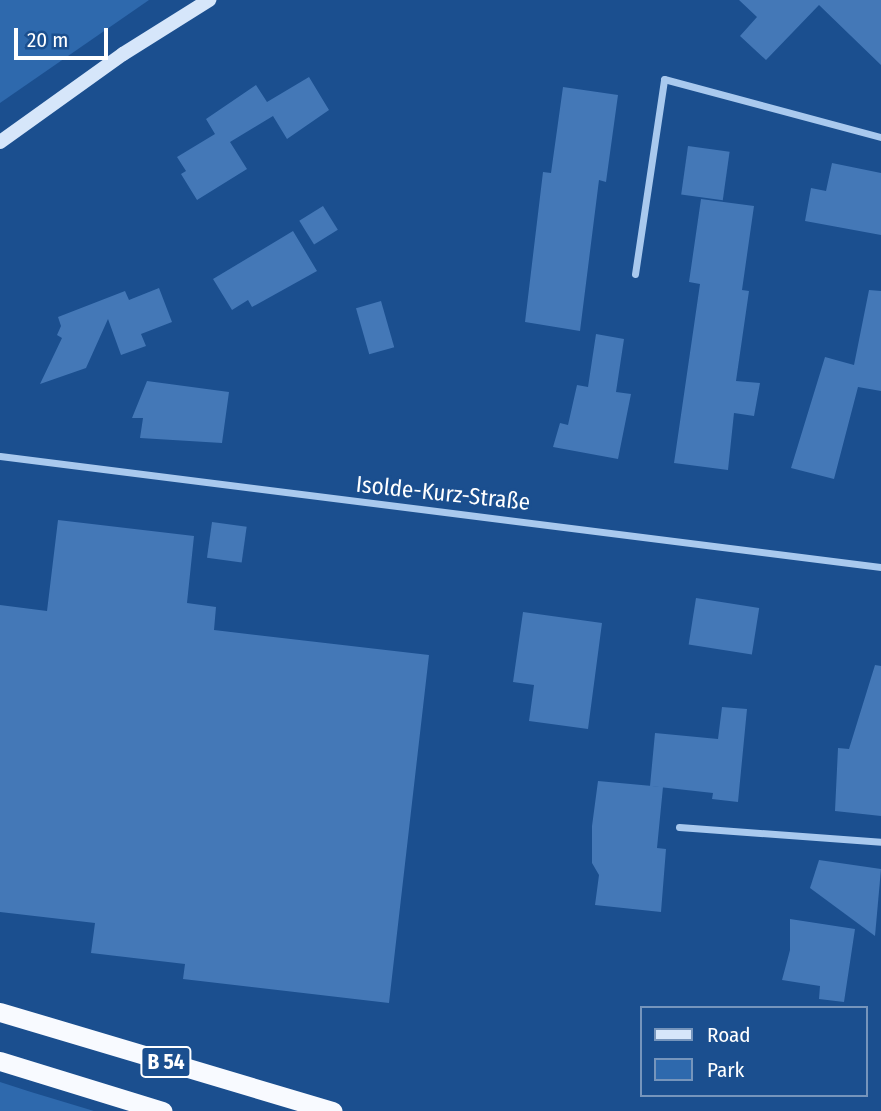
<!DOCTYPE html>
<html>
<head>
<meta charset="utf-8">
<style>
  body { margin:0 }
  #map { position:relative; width:881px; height:1111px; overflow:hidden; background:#1b4f8f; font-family:"Fira Sans Condensed",sans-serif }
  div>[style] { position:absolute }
  .green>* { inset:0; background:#2e69ad }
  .building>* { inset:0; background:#4478b7; transform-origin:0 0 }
  .minor>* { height:7px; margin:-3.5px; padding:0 3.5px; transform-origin:3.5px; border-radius:3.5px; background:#a9c9ee }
  .secondary>* { height:14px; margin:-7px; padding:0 7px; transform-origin:7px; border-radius:7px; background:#d6e6fa }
  .trunk>* { height:19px; margin:-9.5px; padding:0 9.5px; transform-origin:9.5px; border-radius:9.5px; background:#f8faff }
  span { translate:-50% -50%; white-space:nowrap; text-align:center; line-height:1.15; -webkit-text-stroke:5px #1b4f8f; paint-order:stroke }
  .shield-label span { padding:2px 5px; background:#1b4f8f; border:2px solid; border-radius:5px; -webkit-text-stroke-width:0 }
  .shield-label { font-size:21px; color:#fff; font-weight:700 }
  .street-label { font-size:23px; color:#fff }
  .legend { position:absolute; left:640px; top:1006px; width:228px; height:91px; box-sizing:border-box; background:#1b4f8f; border:2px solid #7695bc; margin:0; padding:9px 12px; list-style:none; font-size:21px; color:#fff }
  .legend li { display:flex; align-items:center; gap:14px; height:35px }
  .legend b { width:35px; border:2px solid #7695bc }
  .scale { position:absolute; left:14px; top:28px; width:94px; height:32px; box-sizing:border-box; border:4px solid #fff; border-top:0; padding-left:9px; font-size:21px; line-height:24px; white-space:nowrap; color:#fff; -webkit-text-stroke:5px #1b4f8f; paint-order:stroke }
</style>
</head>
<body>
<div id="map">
  <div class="green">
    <div style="clip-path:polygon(0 0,149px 0,0 103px)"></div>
    <div style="clip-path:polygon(0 1082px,31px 1092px,94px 1111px,0 1111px)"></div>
  </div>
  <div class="building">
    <div style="clip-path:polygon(739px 0,881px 0,881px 65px,819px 5px,766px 60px,740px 36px,757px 17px)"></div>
    <div style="clip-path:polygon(309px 77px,329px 110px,287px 139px,273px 116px,230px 142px,247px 169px,197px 200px,181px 174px,186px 171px,177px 157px,215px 134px,206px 119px,256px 85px,267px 102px)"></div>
    <div style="clip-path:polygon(563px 87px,618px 95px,606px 182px,599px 180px,580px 331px,525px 322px,543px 172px,551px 173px)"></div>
    <div style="left:688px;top:146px;width:42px;height:49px;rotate:8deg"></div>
    <div style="clip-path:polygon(832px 163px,881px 173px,881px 235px,805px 221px,811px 188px,826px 191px)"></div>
    <div style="clip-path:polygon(701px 199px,754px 206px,742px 290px,749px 291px,736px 381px,760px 383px,754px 416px,734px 413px,728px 470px,674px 463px,700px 284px,689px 282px)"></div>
    <div style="left:323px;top:206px;width:28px;height:28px;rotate:58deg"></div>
    <div style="clip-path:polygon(293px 231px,317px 271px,252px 307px,248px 300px,232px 310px,213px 279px)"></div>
    <div style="clip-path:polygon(159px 288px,172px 322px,141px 334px,146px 346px,121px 355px,108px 319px,86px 368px,40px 384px,62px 338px,57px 335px,61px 326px,58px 317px,125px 291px,129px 300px)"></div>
    <div style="clip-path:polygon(869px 290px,881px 291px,881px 391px,858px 387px,834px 479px,791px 468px,825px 357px,854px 365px)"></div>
    <div style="left:381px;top:301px;width:48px;height:26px;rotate:74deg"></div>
    <div style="clip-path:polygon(596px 334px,624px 339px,616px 392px,631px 394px,618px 459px,553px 447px,560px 423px,568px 425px,577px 385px,588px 387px)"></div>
    <div style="clip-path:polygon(147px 381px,229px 392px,222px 443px,140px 438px,143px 418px,132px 418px)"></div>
    <div style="clip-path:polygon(58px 520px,194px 536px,187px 603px,216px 607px,214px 630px,429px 655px,389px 1003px,183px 979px,185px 964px,91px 953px,95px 923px,0 912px,0 605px,47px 611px)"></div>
    <div style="left:212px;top:522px;width:35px;height:36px;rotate:8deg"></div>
    <div style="left:696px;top:598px;width:64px;height:47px;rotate:9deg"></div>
    <div style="clip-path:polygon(523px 612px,602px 623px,588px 729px,529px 721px,534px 685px,513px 682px)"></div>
    <div style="clip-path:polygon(875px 665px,881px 666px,881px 816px,835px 811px,838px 748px,849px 749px)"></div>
    <div style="clip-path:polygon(722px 707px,747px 709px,738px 802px,712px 799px,713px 793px,650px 786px,655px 733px,718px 739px)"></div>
    <div style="clip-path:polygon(598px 781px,663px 787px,657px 848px,666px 849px,661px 912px,595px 905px,599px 875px,592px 863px,592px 826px)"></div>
    <div style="clip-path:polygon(819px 860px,881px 869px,875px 936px,810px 888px)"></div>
    <div style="clip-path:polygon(790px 919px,855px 929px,844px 1002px,819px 999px,820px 986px,782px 980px,790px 950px)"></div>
  </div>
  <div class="minor">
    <div style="left:635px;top:274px;width:197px;rotate:-81.5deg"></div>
    <div style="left:664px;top:79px;width:225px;rotate:15deg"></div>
    <div style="left:0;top:456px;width:888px;rotate:7.18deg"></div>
    <div style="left:679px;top:827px;width:203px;rotate:4.2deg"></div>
  </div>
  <div class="secondary">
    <div style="left:0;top:142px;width:151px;rotate:-35.6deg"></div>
    <div style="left:123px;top:54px;width:102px;rotate:-32.1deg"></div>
  </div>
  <div class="trunk">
    <div style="left:0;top:1012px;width:347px;rotate:16.6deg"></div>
    <div style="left:0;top:1061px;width:170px;rotate:17.1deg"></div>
  </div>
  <div class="shield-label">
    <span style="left:166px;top:1062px">B 54</span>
  </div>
  <div class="street-label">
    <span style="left:443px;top:493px;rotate:6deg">Isolde-Kurz-Straße</span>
  </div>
  <ul class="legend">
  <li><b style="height:9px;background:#d6e6fa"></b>Road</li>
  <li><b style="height:19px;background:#2e69ad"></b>Park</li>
  </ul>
  <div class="scale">20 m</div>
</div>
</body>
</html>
